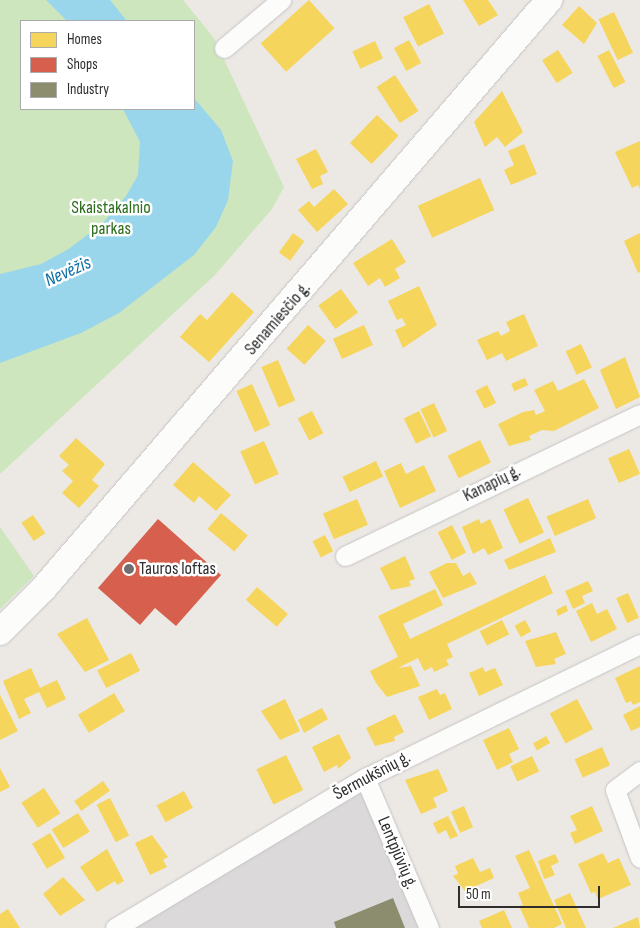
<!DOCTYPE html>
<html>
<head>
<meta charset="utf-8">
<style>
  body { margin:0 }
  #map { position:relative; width:640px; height:928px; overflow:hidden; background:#ece8e4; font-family:"Sofia Sans Condensed",sans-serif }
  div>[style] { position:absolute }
  .industrial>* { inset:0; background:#dcd9db }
  .green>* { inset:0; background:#cee6be }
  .water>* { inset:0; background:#99d6ec }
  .homes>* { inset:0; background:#f6d55c; transform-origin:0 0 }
  .shops>* { inset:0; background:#d6604d }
  .industry>* { inset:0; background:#8c8c6e }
  .roads { filter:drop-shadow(0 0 1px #c5c4c5) drop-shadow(0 0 1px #c5c4c5) }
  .street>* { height:19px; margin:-9.5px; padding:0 9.5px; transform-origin:9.5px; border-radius:9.5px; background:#fcfcfb }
  .secondary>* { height:26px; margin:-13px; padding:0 13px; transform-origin:13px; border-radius:13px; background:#fcfcfb }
  .dots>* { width:14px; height:14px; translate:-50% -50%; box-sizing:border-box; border:2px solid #fff; border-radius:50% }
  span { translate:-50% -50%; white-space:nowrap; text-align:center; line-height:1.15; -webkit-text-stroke:5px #fff; paint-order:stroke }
  .park-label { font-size:18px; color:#2c6e1b }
  .street-label { font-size:18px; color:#2e2e2e }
  .poi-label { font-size:18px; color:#2e2e2e }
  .left { translate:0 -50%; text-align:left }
  .water-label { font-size:19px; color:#0d6fa3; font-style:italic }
  .legend { position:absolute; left:20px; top:20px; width:175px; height:90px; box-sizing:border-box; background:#fff; border:1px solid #ababab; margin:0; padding:6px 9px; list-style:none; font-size:15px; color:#2e2e2e }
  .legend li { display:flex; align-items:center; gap:10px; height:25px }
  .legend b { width:25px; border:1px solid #ababab }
  .scale { position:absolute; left:458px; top:886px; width:142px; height:22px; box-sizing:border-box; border:2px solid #2e2e2e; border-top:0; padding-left:6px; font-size:15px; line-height:18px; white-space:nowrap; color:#2e2e2e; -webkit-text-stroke:4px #fff; paint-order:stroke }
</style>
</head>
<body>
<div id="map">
  <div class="industrial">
    <div style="clip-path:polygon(365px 778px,429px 928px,115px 928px)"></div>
  </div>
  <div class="green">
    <div style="clip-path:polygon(evenodd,0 0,183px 0,214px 38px,284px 187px,272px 209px,215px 275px,0 474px,0 0,21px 21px,194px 21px,194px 109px,21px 109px,21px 21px)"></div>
    <div style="clip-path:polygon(0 527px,34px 576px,0 609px)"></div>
  </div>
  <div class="water">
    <div style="clip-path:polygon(46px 0,110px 0,127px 21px,67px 21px)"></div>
    <div style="clip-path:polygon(194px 98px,221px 130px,233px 161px,228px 200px,216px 227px,194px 255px,119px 313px,81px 333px,0 363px,0 274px,41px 264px,67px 250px,102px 224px,126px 196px,138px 175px,140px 142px,123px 109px,194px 109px)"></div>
  </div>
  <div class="homes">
    <div style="left:309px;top:0;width:38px;height:65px;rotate:48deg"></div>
    <div style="clip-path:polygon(463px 0,488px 0,498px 15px,479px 26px)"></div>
    <div style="left:429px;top:4px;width:33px;height:29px;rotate:63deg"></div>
    <div style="clip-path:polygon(579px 6px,597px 23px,584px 44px,562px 25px)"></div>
    <div style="left:614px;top:12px;width:45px;height:17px;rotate:65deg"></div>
    <div style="left:409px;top:40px;width:26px;height:17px;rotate:62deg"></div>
    <div style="left:375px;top:41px;width:19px;height:25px;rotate:65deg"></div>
    <div style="left:558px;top:50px;width:27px;height:19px;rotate:57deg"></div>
    <div style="left:609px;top:50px;width:36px;height:13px;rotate:63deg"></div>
    <div style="left:395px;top:75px;width:43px;height:22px;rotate:57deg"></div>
    <div style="clip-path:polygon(502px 91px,523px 132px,505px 147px,497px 137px,485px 147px,474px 122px)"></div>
    <div style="left:377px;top:115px;width:30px;height:39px;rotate:44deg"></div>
    <div style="clip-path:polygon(640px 141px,640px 189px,638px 185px,632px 188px,615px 152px)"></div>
    <div style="clip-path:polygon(524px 144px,537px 174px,511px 185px,504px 170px,514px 165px,508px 151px)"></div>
    <div style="clip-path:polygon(316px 149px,328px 172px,320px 176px,323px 184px,312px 189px,296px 159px)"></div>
    <div style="left:480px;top:178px;width:35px;height:68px;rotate:66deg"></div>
    <div style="clip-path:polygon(334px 189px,348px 204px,317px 232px,298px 210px,309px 201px,314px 207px)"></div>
    <div style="left:293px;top:233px;width:14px;height:24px;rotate:36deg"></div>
    <div style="clip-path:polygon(640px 233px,640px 272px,638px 273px,624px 241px)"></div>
    <div style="clip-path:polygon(392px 239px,406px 262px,395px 269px,400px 278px,385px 287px,380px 278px,368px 286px,353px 263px)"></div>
    <div style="clip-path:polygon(419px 286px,437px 325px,403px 348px,395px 330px,406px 325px,402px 318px,397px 320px,388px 301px)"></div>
    <div style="left:341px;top:289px;width:29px;height:28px;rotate:54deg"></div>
    <div style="clip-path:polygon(232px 292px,254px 312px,209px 362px,180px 337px,200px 314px,207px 320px)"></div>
    <div style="clip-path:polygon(524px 314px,538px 346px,506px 361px,502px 353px,487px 360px,477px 340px,498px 331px,501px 336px,510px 331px,506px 322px)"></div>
    <div style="left:308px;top:325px;width:24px;height:32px;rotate:42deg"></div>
    <div style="left:364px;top:325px;width:22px;height:34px;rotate:66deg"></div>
    <div style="left:581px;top:344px;width:26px;height:17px;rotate:65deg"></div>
    <div style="clip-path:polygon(625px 357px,640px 397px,616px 409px,600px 370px)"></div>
    <div style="left:278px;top:360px;width:44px;height:18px;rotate:67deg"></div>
    <div style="left:525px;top:378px;width:8px;height:15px;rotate:67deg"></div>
    <div style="clip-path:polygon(584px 379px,599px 408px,554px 431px,542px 430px,529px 436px,531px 440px,509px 446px,498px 424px,523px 412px,534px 410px,536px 415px,545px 411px,534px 390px,553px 381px,558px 391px)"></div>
    <div style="left:252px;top:384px;width:45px;height:17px;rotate:66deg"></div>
    <div style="left:487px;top:385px;width:20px;height:13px;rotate:63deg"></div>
    <div style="left:434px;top:403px;width:31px;height:15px;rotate:65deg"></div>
    <div style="left:312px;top:411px;width:25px;height:16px;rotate:63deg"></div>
    <div style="left:419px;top:411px;width:28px;height:17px;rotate:64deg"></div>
    <div style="clip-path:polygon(76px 438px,105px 464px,92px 480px,99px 486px,79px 508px,62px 493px,73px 481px,62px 471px,69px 465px,59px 456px)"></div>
    <div style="left:480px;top:440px;width:25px;height:36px;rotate:64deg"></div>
    <div style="left:264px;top:441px;width:36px;height:26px;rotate:66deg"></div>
    <div style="left:629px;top:449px;width:27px;height:23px;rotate:66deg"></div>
    <div style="left:376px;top:461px;width:17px;height:37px;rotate:65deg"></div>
    <div style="clip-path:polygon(193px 462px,231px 495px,216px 511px,199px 496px,194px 503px,173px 485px)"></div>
    <div style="clip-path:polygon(401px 463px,406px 474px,424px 465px,436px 491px,400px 508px,384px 471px)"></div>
    <div style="left:528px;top:498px;width:38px;height:27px;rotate:65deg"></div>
    <div style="left:357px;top:499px;width:28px;height:37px;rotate:67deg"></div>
    <div style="left:588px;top:499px;width:21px;height:45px;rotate:67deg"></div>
    <div style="left:221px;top:513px;width:35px;height:21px;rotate:40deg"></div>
    <div style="left:33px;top:515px;width:22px;height:14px;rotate:56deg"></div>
    <div style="clip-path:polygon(479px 519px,481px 524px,490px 519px,503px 548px,488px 555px,484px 548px,473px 554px,462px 527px)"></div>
    <div style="left:452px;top:525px;width:31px;height:16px;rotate:63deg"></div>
    <div style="left:325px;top:535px;width:18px;height:14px;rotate:63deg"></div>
    <div style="clip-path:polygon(550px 538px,556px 552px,509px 570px,504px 560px)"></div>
    <div style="clip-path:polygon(405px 556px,415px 579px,409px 581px,411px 586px,391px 590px,380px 568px)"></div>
    <div style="clip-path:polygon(447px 563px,456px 563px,463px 576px,470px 572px,477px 584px,443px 598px,429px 572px)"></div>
    <div style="clip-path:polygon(545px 575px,553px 593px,447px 644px,453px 657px,446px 660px,449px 665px,434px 672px,432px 667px,424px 671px,418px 658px,398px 668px,411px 666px,420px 686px,387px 697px,376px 683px,370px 671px,398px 657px,378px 616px,435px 589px,443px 605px,403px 624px,410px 639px)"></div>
    <div style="clip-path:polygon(588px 581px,593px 591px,582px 596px,585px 603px,573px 609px,565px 591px)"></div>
    <div style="left:257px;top:587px;width:41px;height:17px;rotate:41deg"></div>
    <div style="left:628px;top:593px;width:27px;height:13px;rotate:66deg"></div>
    <div style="clip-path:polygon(592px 603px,597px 614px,607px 609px,617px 629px,591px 642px,576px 611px)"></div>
    <div style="clip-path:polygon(566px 605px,568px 611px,558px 616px,556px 610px)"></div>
    <div style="clip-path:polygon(87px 618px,109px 660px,85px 672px,57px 634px)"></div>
    <div style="left:502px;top:620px;width:16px;height:25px;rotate:63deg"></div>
    <div style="left:525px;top:620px;width:13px;height:12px;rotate:61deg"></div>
    <div style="clip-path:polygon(556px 632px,566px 654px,554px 659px,556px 664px,536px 667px,525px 641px)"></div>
    <div style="left:131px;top:653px;width:20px;height:38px;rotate:63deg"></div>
    <div style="clip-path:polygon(640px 666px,640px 702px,633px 705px,631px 701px,626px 703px,615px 678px)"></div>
    <div style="clip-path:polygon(483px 667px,485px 672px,495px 668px,503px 685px,479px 696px,469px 673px)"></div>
    <div style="clip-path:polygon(31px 668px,40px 688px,57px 680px,66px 699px,47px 708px,39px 692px,24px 699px,31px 713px,19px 719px,3px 681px)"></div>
    <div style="clip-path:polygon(437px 689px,440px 695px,445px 693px,452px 709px,429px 720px,418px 697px)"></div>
    <div style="left:114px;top:693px;width:21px;height:42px;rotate:59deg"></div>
    <div style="clip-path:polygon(0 695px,18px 731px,0 740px)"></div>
    <div style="clip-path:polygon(285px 699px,300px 731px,280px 740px,261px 711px)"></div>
    <div style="left:577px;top:699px;width:34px;height:31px;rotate:62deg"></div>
    <div style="clip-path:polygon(640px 706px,640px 727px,631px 731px,623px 715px)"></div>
    <div style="clip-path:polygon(322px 708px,328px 719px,304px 733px,298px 720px)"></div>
    <div style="clip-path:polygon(395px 714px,404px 732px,394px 737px,395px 741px,375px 746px,366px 728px)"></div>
    <div style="clip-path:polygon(509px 728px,519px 749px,509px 754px,513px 762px,497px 770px,483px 740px)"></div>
    <div style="clip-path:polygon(339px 734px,351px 758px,338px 769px,337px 765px,324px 772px,312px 747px)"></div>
    <div style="left:546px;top:736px;width:8px;height:15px;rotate:60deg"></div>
    <div style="left:602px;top:747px;width:20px;height:30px;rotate:66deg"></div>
    <div style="left:286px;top:755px;width:39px;height:33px;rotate:64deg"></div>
    <div style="left:532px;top:756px;width:17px;height:24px;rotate:65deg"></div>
    <div style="clip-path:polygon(0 768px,10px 787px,0 792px)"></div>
    <div style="clip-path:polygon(438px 769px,448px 791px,433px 798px,437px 807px,421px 814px,405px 780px)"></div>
    <div style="left:103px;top:781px;width:12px;height:35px;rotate:55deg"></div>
    <div style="left:44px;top:788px;width:30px;height:27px;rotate:57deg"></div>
    <div style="left:184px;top:791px;width:19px;height:31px;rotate:62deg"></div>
    <div style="left:110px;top:798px;width:42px;height:15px;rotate:63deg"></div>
    <div style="left:464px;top:806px;width:23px;height:14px;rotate:67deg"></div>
    <div style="clip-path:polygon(592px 806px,603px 831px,575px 844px,570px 833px,577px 830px,570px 816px)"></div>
    <div style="left:78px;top:813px;width:22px;height:31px;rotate:58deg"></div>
    <div style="clip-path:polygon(448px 816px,458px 836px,450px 839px,446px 830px,438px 834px,433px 823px)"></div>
    <div style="left:50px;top:833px;width:29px;height:21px;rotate:59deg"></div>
    <div style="clip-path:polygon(152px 835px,168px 857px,163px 860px,167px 867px,150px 875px,135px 843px)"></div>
    <div style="clip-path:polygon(107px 849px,124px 881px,117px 885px,115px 881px,97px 892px,80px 867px)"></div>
    <div style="clip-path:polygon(529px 850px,562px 924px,554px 928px,529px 928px,519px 906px,523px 905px,518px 893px,530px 888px,515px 856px)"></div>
    <div style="clip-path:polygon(603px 853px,608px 863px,619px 858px,631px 885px,598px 899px,595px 892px,591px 893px,578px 864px)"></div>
    <div style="clip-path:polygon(555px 854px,559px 862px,551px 866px,555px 875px,544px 879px,538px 861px)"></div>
    <div style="clip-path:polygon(473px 858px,480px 872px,490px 868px,494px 878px,465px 891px,453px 876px,458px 874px,455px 866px)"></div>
    <div style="clip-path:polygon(63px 877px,85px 900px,60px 916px,43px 894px)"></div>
    <div style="clip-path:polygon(570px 893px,586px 928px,566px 928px,554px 900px)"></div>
    <div style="clip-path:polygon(8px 909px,20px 928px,0 928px,0 914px)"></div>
    <div style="clip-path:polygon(504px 910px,512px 928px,482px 928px,479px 921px)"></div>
    <div style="clip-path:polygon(638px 917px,640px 928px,613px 928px)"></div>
  </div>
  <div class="shops">
    <div style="clip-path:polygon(158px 519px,221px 575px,176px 626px,155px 608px,140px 625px,98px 588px)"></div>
  </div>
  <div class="industry">
    <div style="clip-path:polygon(393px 898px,405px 928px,336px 928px,334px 922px)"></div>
  </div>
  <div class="roads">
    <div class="street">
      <div style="left:224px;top:48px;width:75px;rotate:-40.1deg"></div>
      <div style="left:345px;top:556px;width:327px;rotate:-25.7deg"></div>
      <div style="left:640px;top:771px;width:31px;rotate:143deg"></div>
      <div style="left:615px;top:790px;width:72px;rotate:69.8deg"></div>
      <div style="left:365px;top:778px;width:163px;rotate:66.9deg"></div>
      <div style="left:115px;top:928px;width:292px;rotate:-31deg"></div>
      <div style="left:365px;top:778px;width:306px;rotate:-26deg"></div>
    </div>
    <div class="secondary">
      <div style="left:0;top:632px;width:61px;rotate:-45deg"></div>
      <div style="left:43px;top:589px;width:777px;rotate:-49.33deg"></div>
    </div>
  </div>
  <div class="dots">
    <div style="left:129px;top:569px;background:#706f6e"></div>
  </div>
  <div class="park-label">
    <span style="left:111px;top:219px">Skaistakalnio<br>parkas</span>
  </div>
  <div class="street-label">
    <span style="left:278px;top:319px;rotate:-49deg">Senamiesčio g.</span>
    <span style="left:492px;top:484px;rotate:-26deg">Kanapių g.</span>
    <span style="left:372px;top:776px;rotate:-28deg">Šermukšnių g.</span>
    <span style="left:397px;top:853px;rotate:67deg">Lentpjūvių g.</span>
  </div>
  <div class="poi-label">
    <span class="left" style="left:139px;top:569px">Tauros loftas</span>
  </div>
  <div class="water-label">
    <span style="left:68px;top:272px;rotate:-24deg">Nevėžis</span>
  </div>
  <ul class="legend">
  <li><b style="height:14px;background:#f6d55c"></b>Homes</li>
  <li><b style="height:14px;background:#d6604d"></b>Shops</li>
  <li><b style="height:14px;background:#8c8c6e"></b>Industry</li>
  </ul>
  <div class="scale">50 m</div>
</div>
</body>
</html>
